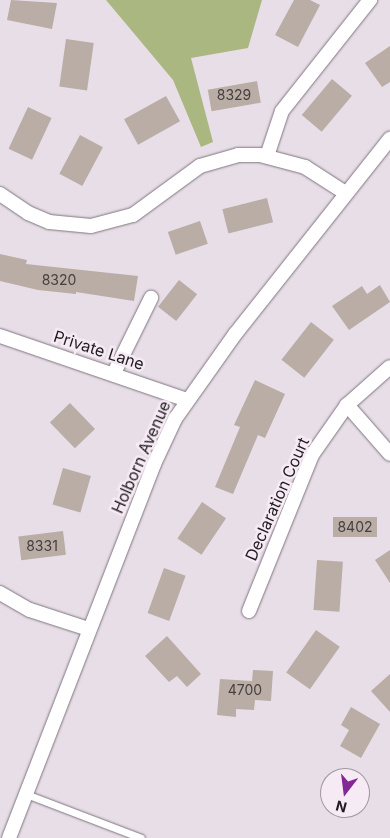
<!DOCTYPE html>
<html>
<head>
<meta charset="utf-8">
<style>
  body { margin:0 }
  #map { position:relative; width:390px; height:838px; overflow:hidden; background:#e8dee8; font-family:Inter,sans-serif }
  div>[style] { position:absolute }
  .forest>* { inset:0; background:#abb780 }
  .building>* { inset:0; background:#b9ada5; transform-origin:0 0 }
  .roads { filter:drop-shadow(0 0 1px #7e757e) drop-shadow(0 0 1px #7e757e) }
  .service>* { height:7px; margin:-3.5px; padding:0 3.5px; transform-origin:3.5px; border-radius:3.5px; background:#fff }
  .minor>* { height:14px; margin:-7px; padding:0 7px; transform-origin:7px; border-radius:7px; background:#fff }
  span { translate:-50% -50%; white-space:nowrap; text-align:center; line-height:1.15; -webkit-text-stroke:5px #f6ebf5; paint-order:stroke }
  .number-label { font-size:14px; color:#464040 }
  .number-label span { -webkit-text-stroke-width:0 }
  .street-label { font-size:16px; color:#1f1b1f }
  .north { position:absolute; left:320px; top:768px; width:50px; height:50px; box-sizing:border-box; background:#f6ebf5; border:1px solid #a0989f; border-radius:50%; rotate:195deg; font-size:14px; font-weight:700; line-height:20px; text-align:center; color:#1f1b1f }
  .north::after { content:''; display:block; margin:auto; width:18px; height:22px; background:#822996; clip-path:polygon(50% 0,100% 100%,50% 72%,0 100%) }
</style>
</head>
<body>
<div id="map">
  <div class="forest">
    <div style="clip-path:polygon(106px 0,262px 0,248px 48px,191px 58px,213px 142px,201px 147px,173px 80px)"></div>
  </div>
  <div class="building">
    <div style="clip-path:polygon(11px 0,57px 3px,52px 29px,7px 20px)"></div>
    <div style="clip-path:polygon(294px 0,310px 0,320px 5px,298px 47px,275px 35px)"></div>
    <div style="left:66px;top:39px;width:28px;height:48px;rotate:8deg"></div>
    <div style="clip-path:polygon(390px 46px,390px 82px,382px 87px,365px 63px)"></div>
    <div style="left:332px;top:79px;width:26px;height:47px;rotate:40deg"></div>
    <div style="left:257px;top:81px;width:22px;height:50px;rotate:80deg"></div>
    <div style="left:166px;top:96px;width:29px;height:48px;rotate:61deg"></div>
    <div style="left:28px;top:107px;width:26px;height:46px;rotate:25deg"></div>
    <div style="left:80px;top:135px;width:26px;height:44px;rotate:28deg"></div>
    <div style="left:267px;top:198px;width:25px;height:46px;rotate:76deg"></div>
    <div style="left:200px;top:221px;width:24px;height:34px;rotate:71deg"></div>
    <div style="clip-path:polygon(0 254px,27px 260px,26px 264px,138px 276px,134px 301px,76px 292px,76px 294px,38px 290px,0 281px)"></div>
    <div style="left:179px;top:280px;width:23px;height:34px;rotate:38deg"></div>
    <div style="clip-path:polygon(380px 285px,390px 302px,349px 330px,332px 306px,362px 286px,367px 294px)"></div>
    <div style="left:311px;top:322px;width:29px;height:48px;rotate:38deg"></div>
    <div style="clip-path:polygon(255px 380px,285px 394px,265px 438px,258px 435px,233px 494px,215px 487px,240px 427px,234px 425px)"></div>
    <div style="left:70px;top:403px;width:36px;height:28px;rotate:46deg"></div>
    <div style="left:63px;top:468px;width:29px;height:38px;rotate:16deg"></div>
    <div style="left:202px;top:502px;width:29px;height:44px;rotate:34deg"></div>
    <div style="left:333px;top:517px;width:44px;height:20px"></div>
    <div style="left:63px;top:531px;width:24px;height:45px;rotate:83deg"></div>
    <div style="clip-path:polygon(390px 550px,390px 583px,375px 560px)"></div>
    <div style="left:317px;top:560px;width:26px;height:50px;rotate:4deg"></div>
    <div style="left:164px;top:568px;width:23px;height:48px;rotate:20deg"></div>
    <div style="left:316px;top:630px;width:29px;height:52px;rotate:35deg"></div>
    <div style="clip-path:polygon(167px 636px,201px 674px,187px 687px,177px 676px,169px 682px,145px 656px)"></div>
    <div style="clip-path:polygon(253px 670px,273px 671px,271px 701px,255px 700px,254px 710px,236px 709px,236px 717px,217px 715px,220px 679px,252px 681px)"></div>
    <div style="clip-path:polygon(390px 674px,390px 712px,371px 691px)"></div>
    <div style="clip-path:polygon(351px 707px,380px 724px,361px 758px,340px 746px,349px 730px,341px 725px)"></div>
  </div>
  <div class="roads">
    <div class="service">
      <div style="left:26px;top:794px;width:123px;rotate:20.9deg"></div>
    </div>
    <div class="minor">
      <div style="left:267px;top:156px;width:47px;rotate:-71.6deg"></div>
      <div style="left:282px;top:111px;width:142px;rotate:-51.6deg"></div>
      <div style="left:0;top:194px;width:34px;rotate:34deg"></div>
      <div style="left:28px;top:213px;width:23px;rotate:23deg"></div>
      <div style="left:49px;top:222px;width:42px;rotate:5.4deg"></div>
      <div style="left:91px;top:226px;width:43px;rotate:-14.7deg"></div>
      <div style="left:133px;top:215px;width:83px;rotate:-36.2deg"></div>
      <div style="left:200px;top:166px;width:40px;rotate:-16deg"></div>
      <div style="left:238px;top:155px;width:22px"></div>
      <div style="left:260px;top:155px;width:47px;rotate:14.9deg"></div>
      <div style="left:305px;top:167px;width:46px;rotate:32.7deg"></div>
      <div style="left:0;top:336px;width:198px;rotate:18.9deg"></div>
      <div style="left:114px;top:373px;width:84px;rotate:-63.7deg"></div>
      <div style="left:347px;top:405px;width:65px;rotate:48.7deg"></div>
      <div style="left:0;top:593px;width:34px;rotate:30deg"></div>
      <div style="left:30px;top:610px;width:61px;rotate:18.1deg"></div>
      <div style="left:249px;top:611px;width:168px;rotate:-68deg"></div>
      <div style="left:312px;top:455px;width:61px;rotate:-55deg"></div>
      <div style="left:347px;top:405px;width:57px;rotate:-41.5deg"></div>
      <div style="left:9px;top:838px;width:401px;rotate:-68.8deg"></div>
      <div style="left:154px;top:464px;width:50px;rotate:-65deg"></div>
      <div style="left:175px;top:419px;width:105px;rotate:-54.7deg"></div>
      <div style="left:236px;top:333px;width:248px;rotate:-51.6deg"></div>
    </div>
  </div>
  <div class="number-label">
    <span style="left:234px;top:95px">8329</span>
    <span style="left:59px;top:280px">8320</span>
    <span style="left:355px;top:527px">8402</span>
    <span style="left:42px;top:546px">8331</span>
    <span style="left:245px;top:690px">4700</span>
  </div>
  <div class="street-label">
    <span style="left:99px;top:350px;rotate:18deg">Private Lane</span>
    <span style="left:141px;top:457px;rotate:-66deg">Holborn Avenue</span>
    <span style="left:277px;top:499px;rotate:-66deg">Declaration Court</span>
  </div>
  <div class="north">N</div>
</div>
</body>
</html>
